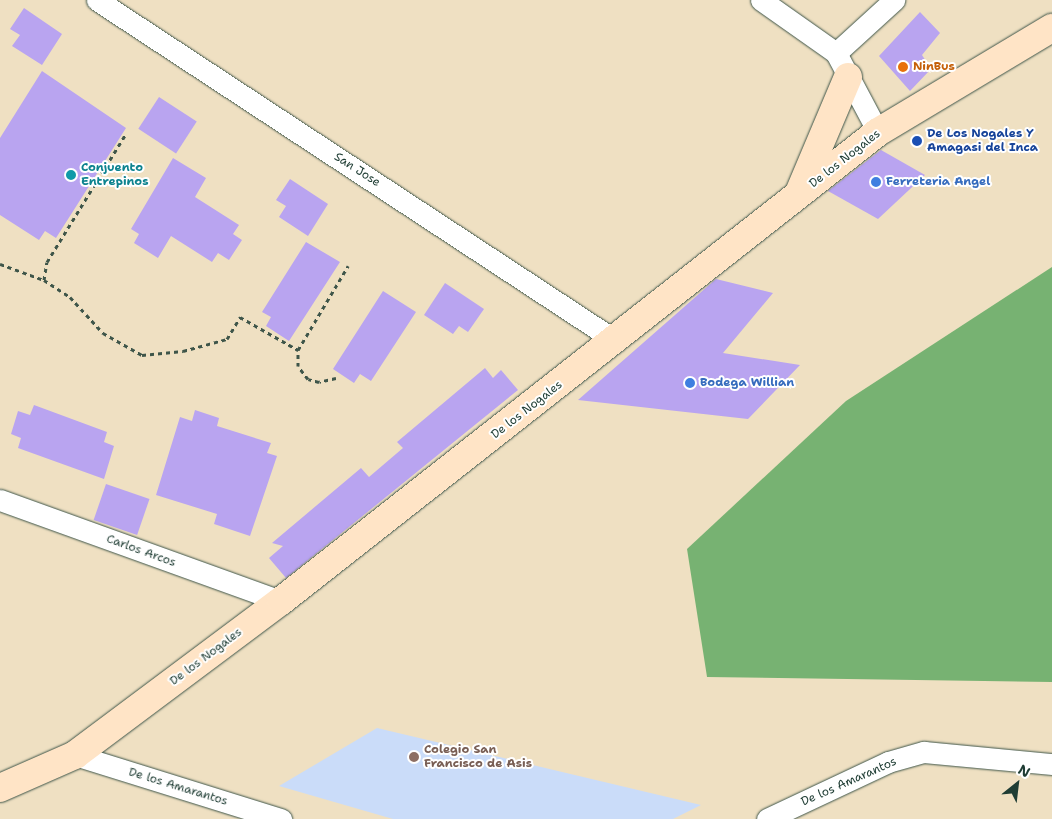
<!DOCTYPE html>
<html>
<head>
<meta charset="utf-8">
<style>
  body { margin:0 }
  #map { position:relative; width:1052px; height:819px; overflow:hidden; background:#efe0c2; font-family:"Shantell Sans",sans-serif }
  div>[style] { position:absolute }
  .built>* { inset:0; background:#cadcf9 }
  .forest>* { inset:0; background:#77b272 }
  .building>* { inset:0; background:#b9a4f0; transform-origin:0 0 }
  .path>* { height:3px; margin-top:-1.5px; transform-origin:0; background:repeating-linear-gradient(90deg,#3e5549 0 4px,transparent 0 8px) }
  .roads { filter:drop-shadow(0 0 1px #3e5549) drop-shadow(0 0 1px #3e5549) }
  .street>* { height:21px; margin:-10.5px; padding:0 10.5px; transform-origin:10.5px; border-radius:10.5px; background:#fff }
  .secondary>* { height:28px; margin:-14px; padding:0 14px; transform-origin:14px; border-radius:14px; background:#ffe4c6 }
  .dots>* { width:14px; height:14px; translate:-50% -50%; box-sizing:border-box; border:2px solid #fff; border-radius:50% }
  span { translate:-50% -50%; white-space:nowrap; text-align:center; line-height:1.15; -webkit-text-stroke:4px #fff; paint-order:stroke }
  .food-label { font-size:12px; color:#c56008; font-weight:700 }
  .left { translate:0 -50%; text-align:left }
  .transit-label { font-size:12px; color:#164399; font-weight:700 }
  .street-label { font-size:12px; color:#1f3d34 }
  .culture-label { font-size:12px; color:#0d838f; font-weight:700 }
  .shop-label { font-size:12px; color:#366cbe; font-weight:700 }
  .education-label { font-size:12px; color:#785e54; font-weight:700 }
  .north { position:absolute; left:992px; top:759px; width:50px; height:50px; -webkit-text-stroke:4px #fff; paint-order:stroke; rotate:29deg; font-size:14px; font-weight:700; line-height:20px; text-align:center; color:#1f3d34 }
  .north::after { content:''; display:block; margin:auto; width:18px; height:22px; background:#1f3d34; clip-path:polygon(50% 0,100% 100%,50% 72%,0 100%) }
</style>
</head>
<body>
<div id="map">
  <div class="built">
    <div style="clip-path:polygon(377px 728px,701px 805px,673px 819px,393px 819px,279px 786px)"></div>
  </div>
  <div class="forest">
    <div style="clip-path:polygon(1052px 267px,1052px 682px,707px 677px,687px 549px,846px 401px)"></div>
  </div>
  <div class="building">
    <div style="clip-path:polygon(24px 8px,62px 34px,42px 65px,12px 46px,20px 35px,10px 29px)"></div>
    <div style="clip-path:polygon(920px 12px,940px 33px,922px 55px,931px 69px,910px 91px,879px 56px)"></div>
    <div style="clip-path:polygon(42px 71px,126px 128px,56px 238px,45px 231px,39px 240px,0 215px,0 138px)"></div>
    <div style="left:159px;top:97px;width:45px;height:38px;rotate:33deg"></div>
    <div style="clip-path:polygon(881px 150px,925px 175px,878px 219px,828px 191px)"></div>
    <div style="clip-path:polygon(173px 158px,206px 178px,195px 197px,239px 225px,233px 234px,242px 240px,229px 260px,218px 253px,212px 262px,171px 236px,158px 258px,134px 243px,139px 234px,131px 229px)"></div>
    <div style="clip-path:polygon(290px 179px,328px 204px,308px 236px,279px 217px,286px 206px,276px 200px)"></div>
    <div style="clip-path:polygon(306px 242px,340px 262px,289px 341px,266px 326px,271px 317px,262px 312px)"></div>
    <div style="clip-path:polygon(716px 279px,773px 293px,723px 353px,800px 365px,748px 419px,578px 400px)"></div>
    <div style="clip-path:polygon(445px 283px,484px 309px,468px 332px,459px 326px,453px 334px,424px 315px)"></div>
    <div style="clip-path:polygon(383px 291px,416px 312px,371px 381px,360px 374px,354px 383px,333px 369px)"></div>
    <div style="clip-path:polygon(485px 368px,493px 378px,501px 370px,518px 390px,286px 578px,269px 558px,283px 546px,272px 543px,361px 468px,369px 477px,403px 448px,397px 442px)"></div>
    <div style="clip-path:polygon(34px 405px,107px 432px,104px 442px,114px 446px,104px 479px,18px 448px,21px 438px,11px 434px,18px 411px,30px 415px)"></div>
    <div style="clip-path:polygon(195px 410px,219px 418px,217px 426px,271px 443px,267px 453px,277px 456px,250px 536px,214px 524px,217px 514px,156px 495px,180px 417px,192px 421px)"></div>
    <div style="left:106px;top:484px;width:46px;height:38px;rotate:19deg"></div>
  </div>
  <div class="path">
    <div style="left:0;top:264px;width:47px;rotate:20deg"></div>
    <div style="left:44px;top:280px;width:31px;rotate:33deg"></div>
    <div style="left:70px;top:297px;width:49px;rotate:47.5deg"></div>
    <div style="left:103px;top:333px;width:45px;rotate:29.4deg"></div>
    <div style="left:142px;top:355px;width:41px;rotate:-5.6deg"></div>
    <div style="left:183px;top:351px;width:46px;rotate:-15.3deg"></div>
    <div style="left:227px;top:339px;width:26px;rotate:-59deg"></div>
    <div style="left:240px;top:317px;width:67px;rotate:29.6deg"></div>
    <div style="left:44px;top:280px;width:18px;rotate:-81deg"></div>
    <div style="left:47px;top:262px;width:149px;rotate:-58.4deg"></div>
    <div style="left:336px;top:378px;width:17px;rotate:167deg"></div>
    <div style="left:319px;top:382px;width:11px;rotate:-165deg"></div>
    <div style="left:308px;top:379px;width:16px;rotate:-128deg"></div>
    <div style="left:298px;top:366px;width:16px;rotate:-90deg"></div>
    <div style="left:298px;top:350px;width:98px;rotate:-59.2deg"></div>
  </div>
  <div class="roads">
    <div class="street">
      <div style="left:97px;top:0;width:621px;rotate:33.31deg"></div>
      <div style="left:761px;top:0;width:92px;rotate:35.2deg"></div>
      <div style="left:836px;top:53px;width:89px;rotate:62deg"></div>
      <div style="left:836px;top:53px;width:79px;rotate:-42.4deg"></div>
      <div style="left:0;top:500px;width:299px;rotate:19.8deg"></div>
      <div style="left:75px;top:755px;width:216px;rotate:17.3deg"></div>
      <div style="left:767px;top:819px;width:134px;rotate:-25.2deg"></div>
      <div style="left:888px;top:762px;width:37px;rotate:-16deg"></div>
      <div style="left:924px;top:752px;width:129px;rotate:5.4deg"></div>
    </div>
    <div class="secondary">
      <div style="left:799px;top:193px;width:126px;rotate:-67.1deg"></div>
      <div style="left:0;top:788px;width:82px;rotate:-23.7deg"></div>
      <div style="left:75px;top:755px;width:257px;rotate:-36.8deg"></div>
      <div style="left:281px;top:601px;width:759px;rotate:-38.15deg"></div>
      <div style="left:878px;top:132px;width:203px;rotate:-30.9deg"></div>
    </div>
  </div>
  <div class="dots">
    <div style="left:903px;top:67px;background:#e8710a"></div>
    <div style="left:917px;top:141px;background:#1a4fb4"></div>
    <div style="left:71px;top:175px;background:#0f9aa8"></div>
    <div style="left:876px;top:182px;background:#3f7fe0"></div>
    <div style="left:690px;top:383px;background:#3f7fe0"></div>
    <div style="left:414px;top:757px;background:#8d6e63"></div>
  </div>
  <div class="food-label">
    <span class="left" style="left:913px;top:67px">NinBus</span>
  </div>
  <div class="transit-label">
    <span class="left" style="left:927px;top:141px">De Los Nogales Y<br>Amagasi del Inca</span>
  </div>
  <div class="street-label">
    <span style="left:845px;top:159px;rotate:-38deg">De los Nogales</span>
    <span style="left:357px;top:170px;rotate:33deg">San Jose</span>
    <span style="left:527px;top:410px;rotate:-38deg">De los Nogales</span>
    <span style="left:141px;top:551px;rotate:20deg">Carlos Arcos</span>
    <span style="left:206px;top:657px;rotate:-37deg">De los Nogales</span>
    <span style="left:849px;top:782px;rotate:-24deg">De los Amarantos</span>
    <span style="left:178px;top:787px;rotate:17deg">De los Amarantos</span>
  </div>
  <div class="culture-label">
    <span class="left" style="left:81px;top:175px">Conjuento<br>Entrepinos</span>
  </div>
  <div class="shop-label">
    <span class="left" style="left:886px;top:182px">Ferreteria Angel</span>
    <span class="left" style="left:700px;top:383px">Bodega Willian</span>
  </div>
  <div class="education-label">
    <span class="left" style="left:424px;top:757px">Colegio San<br>Francisco de Asis</span>
  </div>
  <div class="north">N</div>
</div>
</body>
</html>
